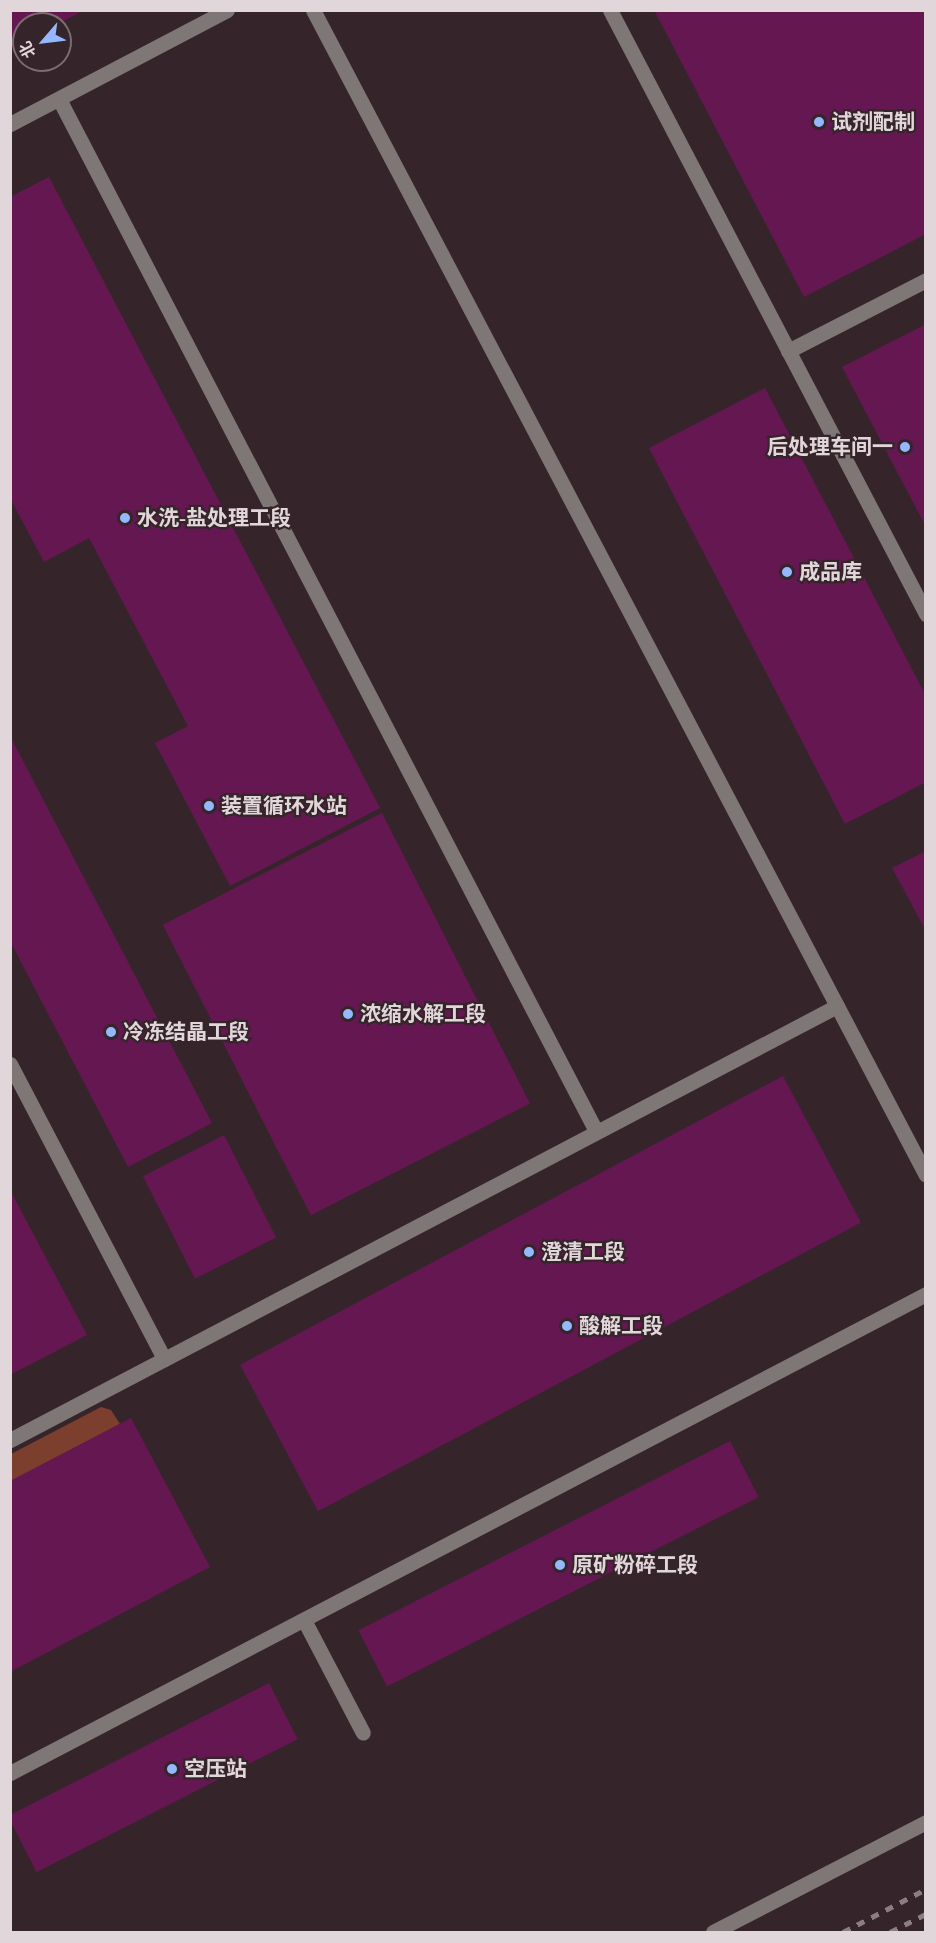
<!DOCTYPE html>
<html>
<head>
<meta charset="utf-8">
<style>
  body { margin:0 }
  #map { position:relative; width:936px; height:1943px; overflow:hidden; background:#35252a; font-family:"Times New Roman","Noto Sans SC",serif }
  div>[style] { position:absolute }
  .green>* { inset:0; background:#7c3f2e }
  .building>* { inset:0; background:#651752; transform-origin:0 0 }
  .minor>* { height:15px; margin:-7.5px; padding:0 7.5px; transform-origin:7.5px; border-radius:7.5px; background:#7f7676 }
  .rail>* { height:4.5px; margin-top:-2.25px; transform-origin:0; background:repeating-linear-gradient(90deg,#8b7e82 0 8px,transparent 0 16px) }
  .dots>* { width:16px; height:16px; translate:-50% -50%; box-sizing:border-box; border:3px solid #35252a; border-radius:50% }
  span { translate:-50% -50%; white-space:nowrap; text-align:center; line-height:1.15; -webkit-text-stroke:4.5px #35252a; paint-order:stroke }
  .poi-label { font-size:21px; color:#e1d6d9; font-weight:700 }
  .left { translate:0 -50%; text-align:left }
  .right { translate:-100% -50%; text-align:right }
  .frame { position:absolute; inset:0; border:12px solid #e1d6d9; pointer-events:none }
  .north { position:absolute; left:12px; top:12px; width:60px; height:60px; box-sizing:border-box; background:#35252a; border:2px solid #7a6c70; border-radius:50%; rotate:242deg; font-size:16px; font-weight:700; line-height:24px; text-align:center; color:#e1d6d9 }
  .north::after { content:''; display:block; margin:auto; width:21px; height:27px; background:#94b7fd; clip-path:polygon(50% 0,100% 100%,50% 72%,0 100%) }
</style>
</head>
<body>
<div id="map">
  <div class="green">
    <div style="clip-path:polygon(101px 1407px,111px 1410px,120px 1424px,11px 1481px,11px 1454px)"></div>
  </div>
  <div class="building">
    <div style="clip-path:polygon(10px 10px,84px 10px,58px 24px,24px 24px,24px 42px,10px 49px)"></div>
    <div style="clip-path:polygon(654px 10px,926px 10px,926px 234px,804px 297px)"></div>
    <div style="clip-path:polygon(49px 177px,380px 808px,230px 886px,155px 743px,188px 726px,89px 538px,44px 562px,10px 498px,10px 197px)"></div>
    <div style="clip-path:polygon(926px 324px,926px 527px,842px 367px)"></div>
    <div style="clip-path:polygon(765px 388px,926px 696px,926px 782px,845px 824px,649px 448px)"></div>
    <div style="clip-path:polygon(10px 736px,212px 1123px,128px 1167px,10px 941px)"></div>
    <div style="left:382px;top:813px;width:326px;height:246px;rotate:63deg"></div>
    <div style="clip-path:polygon(926px 851px,926px 931px,892px 868px)"></div>
    <div style="left:783px;top:1076px;width:166px;height:615px;rotate:62deg"></div>
    <div style="left:224px;top:1135px;width:115px;height:91px;rotate:63deg"></div>
    <div style="clip-path:polygon(10px 1190px,87px 1335px,10px 1375px)"></div>
    <div style="clip-path:polygon(131px 1418px,210px 1567px,10px 1672px,10px 1481px)"></div>
    <div style="left:730px;top:1441px;width:63px;height:417px;rotate:63deg"></div>
    <div style="left:269px;top:1683px;width:63px;height:293px;rotate:63deg"></div>
  </div>
  <div class="minor">
    <div style="left:313px;top:10px;width:1316px;rotate:62.25deg"></div>
    <div style="left:610px;top:10px;width:682px;rotate:62.38deg"></div>
    <div style="left:59px;top:99px;width:1163px;rotate:62.51deg"></div>
    <div style="left:10px;top:124px;width:245px;rotate:-27.7deg"></div>
    <div style="left:788px;top:351px;width:155px;rotate:-27.2deg"></div>
    <div style="left:10px;top:1064px;width:333px;rotate:62.4deg"></div>
    <div style="left:10px;top:1440px;width:934px;rotate:-27.69deg"></div>
    <div style="left:304px;top:1620px;width:127px;rotate:62.4deg"></div>
    <div style="left:10px;top:1773px;width:1034px;rotate:-27.61deg"></div>
    <div style="left:713px;top:1932px;width:240px;rotate:-27.3deg"></div>
  </div>
  <div class="rail">
    <div style="left:843px;top:1932px;width:93px;rotate:-27.4deg"></div>
    <div style="left:890px;top:1932px;width:40px;rotate:-26.6deg"></div>
  </div>
  <div class="dots">
    <div style="left:819px;top:122px;background:#94b7fd"></div>
    <div style="left:905px;top:447px;background:#94b7fd"></div>
    <div style="left:125px;top:518px;background:#94b7fd"></div>
    <div style="left:787px;top:572px;background:#94b7fd"></div>
    <div style="left:209px;top:806px;background:#94b7fd"></div>
    <div style="left:348px;top:1014px;background:#94b7fd"></div>
    <div style="left:111px;top:1032px;background:#94b7fd"></div>
    <div style="left:529px;top:1252px;background:#94b7fd"></div>
    <div style="left:567px;top:1326px;background:#94b7fd"></div>
    <div style="left:560px;top:1565px;background:#94b7fd"></div>
    <div style="left:172px;top:1769px;background:#94b7fd"></div>
  </div>
  <div class="poi-label">
    <span class="left" style="left:831px;top:122px">试剂配制</span>
    <span class="right" style="left:893px;top:447px">后处理车间一</span>
    <span class="left" style="left:137px;top:518px">水洗-盐处理工段</span>
    <span class="left" style="left:799px;top:572px">成品库</span>
    <span class="left" style="left:221px;top:806px">装置循环水站</span>
    <span class="left" style="left:360px;top:1014px">浓缩水解工段</span>
    <span class="left" style="left:123px;top:1032px">冷冻结晶工段</span>
    <span class="left" style="left:541px;top:1252px">澄清工段</span>
    <span class="left" style="left:579px;top:1326px">酸解工段</span>
    <span class="left" style="left:572px;top:1565px">原矿粉碎工段</span>
    <span class="left" style="left:184px;top:1769px">空压站</span>
  </div>
  <div class="frame"></div>
  <div class="north">北</div>
</div>
</body>
</html>
